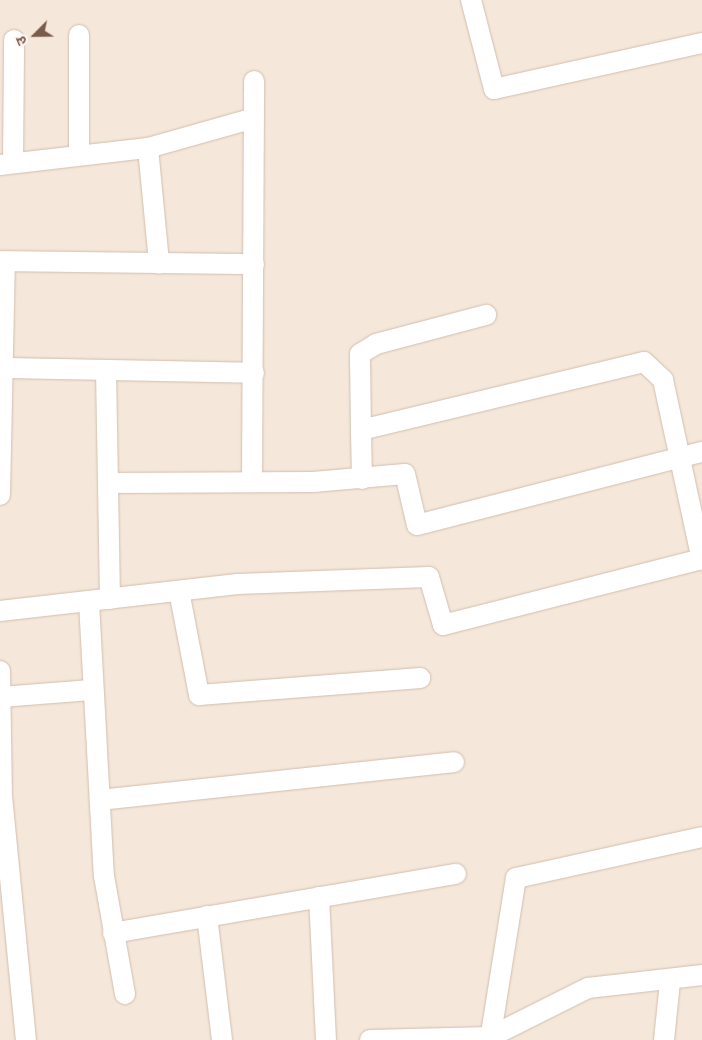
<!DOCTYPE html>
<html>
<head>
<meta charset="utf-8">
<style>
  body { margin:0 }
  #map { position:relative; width:702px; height:1040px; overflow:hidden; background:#fdf6ec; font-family:Barlow,"Noto Sans Devanagari",sans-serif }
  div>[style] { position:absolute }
  .residential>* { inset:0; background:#f5e8da; transform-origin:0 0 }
  .roads { filter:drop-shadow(0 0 1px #d1beb0) drop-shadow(0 0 1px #d1beb0) }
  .minor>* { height:20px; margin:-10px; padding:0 10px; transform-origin:10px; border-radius:10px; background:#fff }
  span { translate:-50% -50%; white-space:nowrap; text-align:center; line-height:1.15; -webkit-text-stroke:4.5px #fffaf3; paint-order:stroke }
  .north { position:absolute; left:10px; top:10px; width:50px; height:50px; -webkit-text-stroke:4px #fffaf3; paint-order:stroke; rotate:247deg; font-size:14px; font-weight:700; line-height:20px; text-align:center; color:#7a5c4d }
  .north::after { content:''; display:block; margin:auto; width:18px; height:22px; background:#7a5c4d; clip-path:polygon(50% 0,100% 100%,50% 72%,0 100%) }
</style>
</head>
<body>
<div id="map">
  <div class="residential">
    <div style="left:0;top:0;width:702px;height:1040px"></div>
  </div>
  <div class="roads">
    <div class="minor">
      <div style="left:471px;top:0;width:92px;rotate:75.5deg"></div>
      <div style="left:494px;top:89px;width:213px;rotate:-12.5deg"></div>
      <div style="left:148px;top:148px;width:116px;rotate:84.5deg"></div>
      <div style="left:79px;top:155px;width:120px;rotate:-90deg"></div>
      <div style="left:13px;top:163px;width:123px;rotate:-89.5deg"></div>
      <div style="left:0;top:165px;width:149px;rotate:-6.6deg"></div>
      <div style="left:148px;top:148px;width:110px;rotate:-15.8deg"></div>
      <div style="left:0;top:261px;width:254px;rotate:0.7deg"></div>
      <div style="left:3px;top:368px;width:251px;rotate:1.1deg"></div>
      <div style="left:106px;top:370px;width:229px;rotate:89deg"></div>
      <div style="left:361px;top:430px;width:76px;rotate:-90.8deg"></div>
      <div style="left:360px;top:354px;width:19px;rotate:-32deg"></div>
      <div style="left:376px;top:344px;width:114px;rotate:-14.8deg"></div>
      <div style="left:362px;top:479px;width:49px;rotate:-91.2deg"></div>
      <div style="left:361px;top:430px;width:291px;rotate:-13.5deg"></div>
      <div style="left:644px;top:362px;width:26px;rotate:43deg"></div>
      <div style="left:663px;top:380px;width:184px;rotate:77.8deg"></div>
      <div style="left:252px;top:480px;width:399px;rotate:-89.7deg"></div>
      <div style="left:108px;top:483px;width:205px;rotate:-0.3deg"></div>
      <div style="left:313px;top:482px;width:92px;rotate:-5deg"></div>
      <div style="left:405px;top:474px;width:52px;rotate:76.8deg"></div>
      <div style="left:417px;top:525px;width:294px;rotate:-14.4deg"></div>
      <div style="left:0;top:495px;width:233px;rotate:-88.8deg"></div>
      <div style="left:179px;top:591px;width:106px;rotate:79.1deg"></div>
      <div style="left:199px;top:695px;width:222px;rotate:-4.4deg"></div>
      <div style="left:89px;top:602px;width:274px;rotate:86.9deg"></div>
      <div style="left:104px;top:876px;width:120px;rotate:79.9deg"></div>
      <div style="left:0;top:611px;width:239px;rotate:-6.5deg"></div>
      <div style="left:237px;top:584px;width:192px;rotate:-2.1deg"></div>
      <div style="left:429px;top:577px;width:50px;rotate:73.7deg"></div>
      <div style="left:443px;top:625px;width:267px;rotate:-14.3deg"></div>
      <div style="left:0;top:671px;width:125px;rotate:89.1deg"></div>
      <div style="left:2px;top:796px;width:245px;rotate:84.4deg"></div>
      <div style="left:1px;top:697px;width:90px;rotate:-4.4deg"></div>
      <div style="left:100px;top:800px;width:356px;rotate:-6.1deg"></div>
      <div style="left:319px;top:897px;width:143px;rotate:87.2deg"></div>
      <div style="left:207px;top:916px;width:125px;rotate:83.1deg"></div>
      <div style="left:113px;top:933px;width:348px;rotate:-9.8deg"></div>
      <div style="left:370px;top:1040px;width:120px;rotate:-1.4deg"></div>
      <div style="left:490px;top:1037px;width:110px;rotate:-26.6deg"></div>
      <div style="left:588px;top:988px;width:115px;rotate:-6.5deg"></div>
      <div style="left:490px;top:1040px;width:164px;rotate:-80.9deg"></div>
      <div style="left:516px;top:878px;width:190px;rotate:-12.4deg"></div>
      <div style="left:664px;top:1040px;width:58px;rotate:-84.1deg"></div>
    </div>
  </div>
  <div class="north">उ</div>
</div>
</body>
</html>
